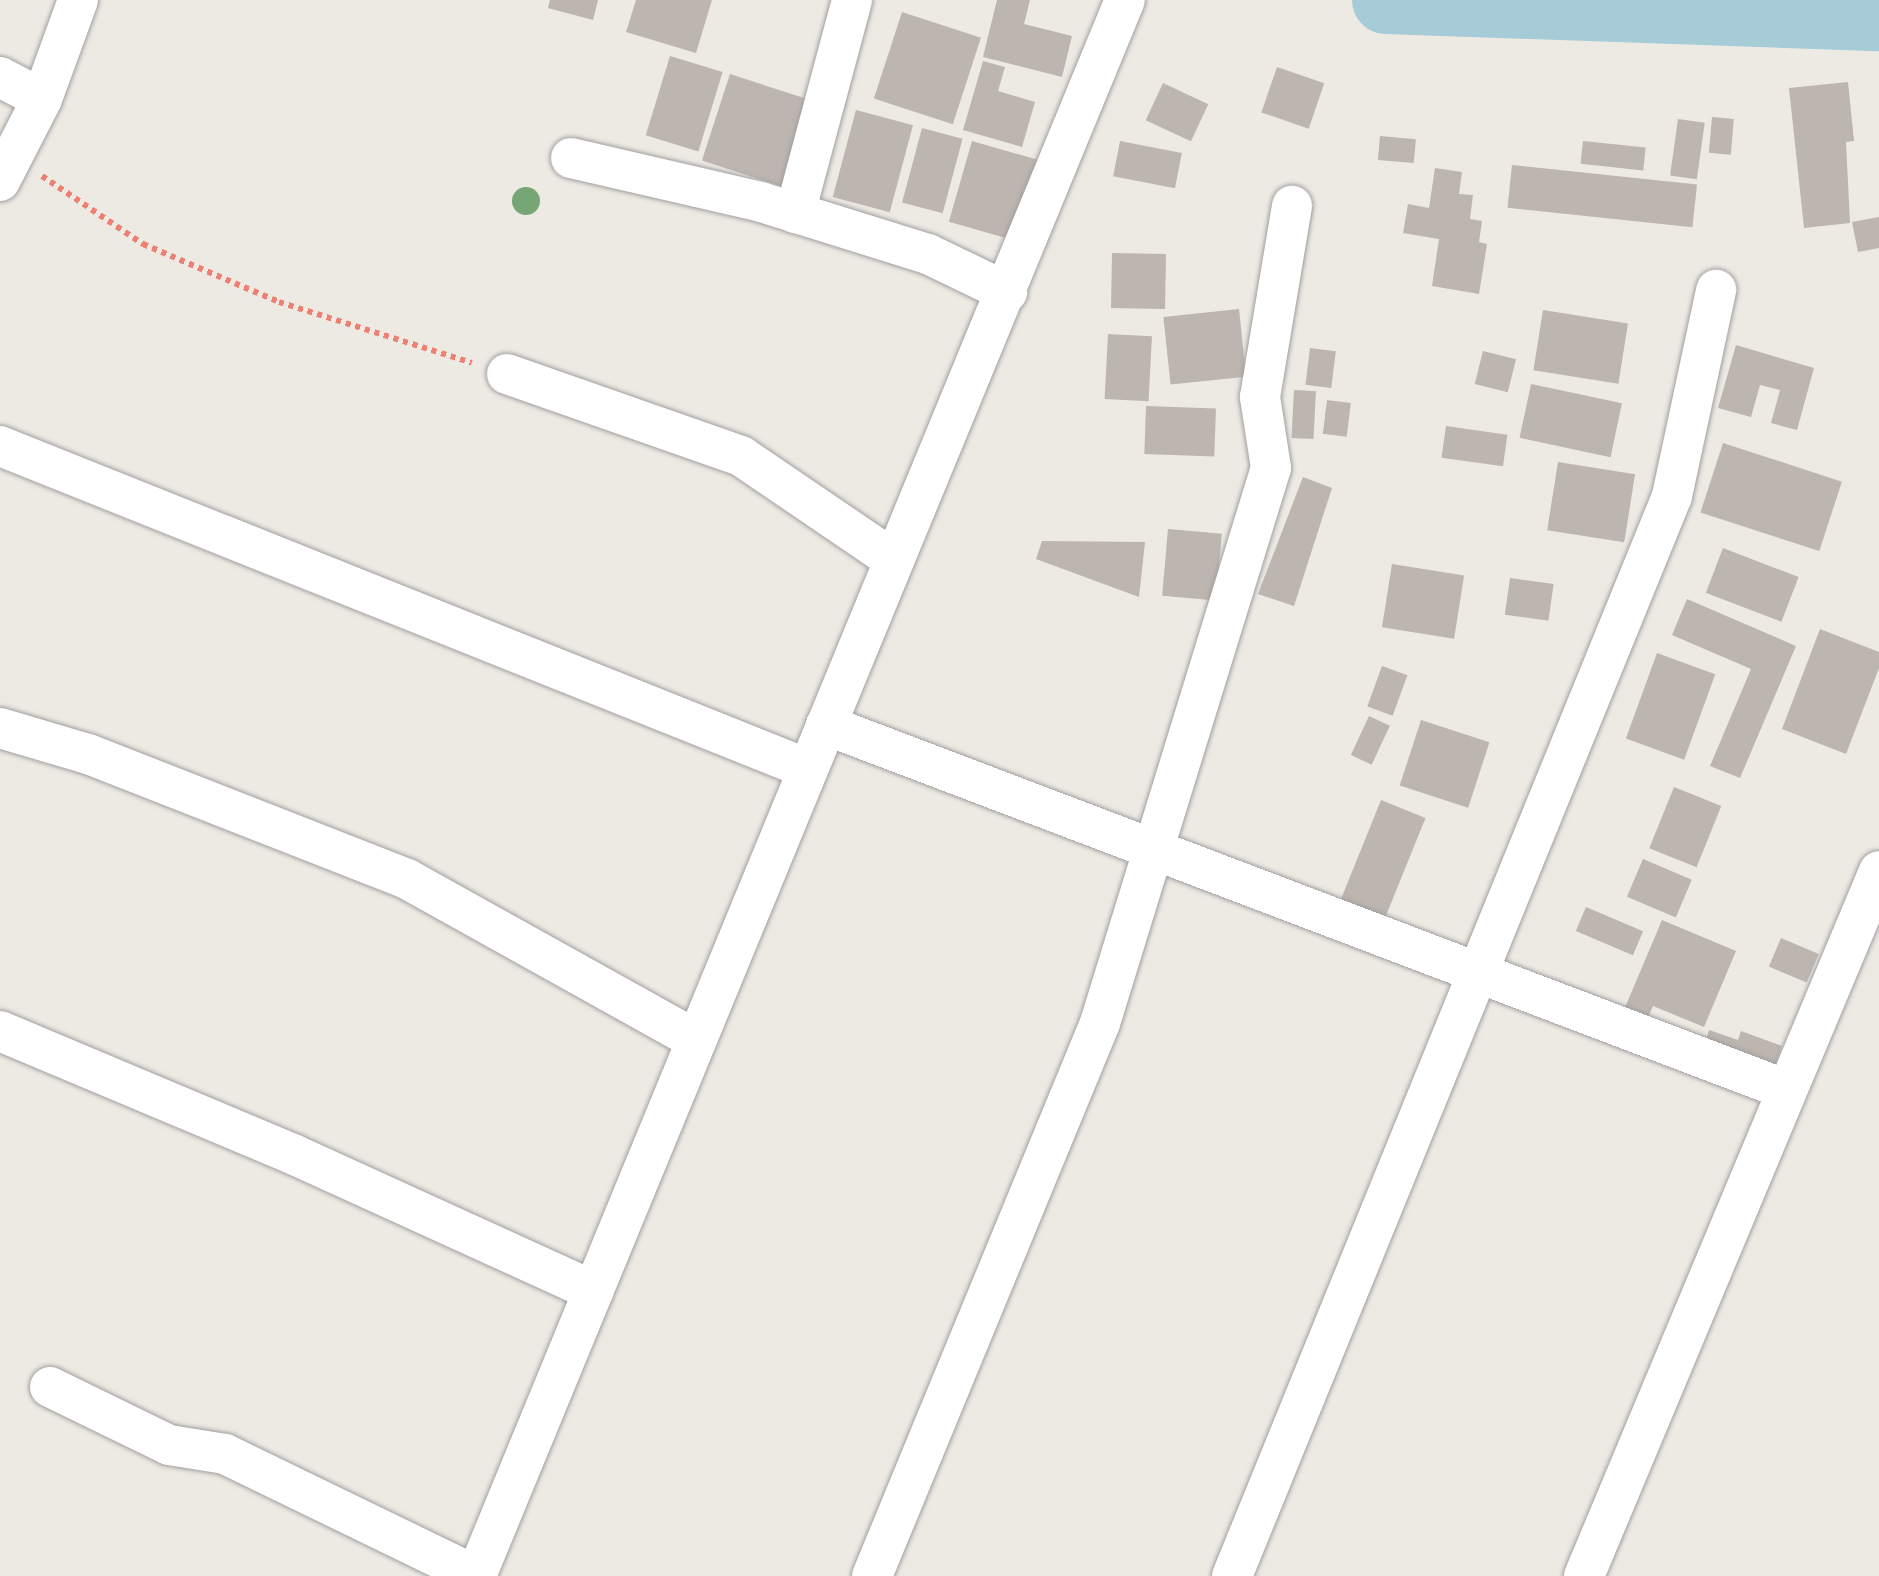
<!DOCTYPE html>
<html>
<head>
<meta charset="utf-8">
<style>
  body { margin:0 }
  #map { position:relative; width:1879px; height:1576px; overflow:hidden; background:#ede9e3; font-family:"Noto Sans",sans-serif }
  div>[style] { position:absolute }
  .river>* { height:68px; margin:-34px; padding:0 34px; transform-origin:34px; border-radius:34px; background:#a6ccd7 }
  .building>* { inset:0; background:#bdb5b0; transform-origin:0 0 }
  .path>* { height:6px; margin-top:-3px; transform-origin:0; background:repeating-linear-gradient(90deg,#ed7f73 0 5px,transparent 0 10px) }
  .roads { filter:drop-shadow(0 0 2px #a0a0a0) drop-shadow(0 0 2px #a0a0a0) }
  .minor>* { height:40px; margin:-20px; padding:0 20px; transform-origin:20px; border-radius:20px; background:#fff }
  .trees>* { width:28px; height:28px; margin:-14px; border-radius:50%; background:#76a675 }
  span { translate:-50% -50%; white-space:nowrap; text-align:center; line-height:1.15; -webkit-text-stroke:8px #fff; paint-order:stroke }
</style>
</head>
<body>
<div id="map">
  <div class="river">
    <div style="left:1386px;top:0;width:493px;rotate:2deg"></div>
  </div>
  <div class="building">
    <div style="clip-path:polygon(550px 0,598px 0,593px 20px,548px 8px)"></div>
    <div style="clip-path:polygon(636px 0,712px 0,696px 53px,626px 32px)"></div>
    <div style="clip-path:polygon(997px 0,1030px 0,1024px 24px,1072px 36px,1062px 77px,983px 57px)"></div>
    <div style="left:902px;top:12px;width:83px;height:91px;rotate:18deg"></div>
    <div style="left:670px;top:56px;width:55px;height:83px;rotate:17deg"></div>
    <div style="clip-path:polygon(983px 61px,1005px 67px,998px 91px,1035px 102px,1022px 147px,963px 130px)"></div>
    <div style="left:1277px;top:67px;width:50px;height:48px;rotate:19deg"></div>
    <div style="left:730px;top:74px;width:86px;height:91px;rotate:18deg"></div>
    <div style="clip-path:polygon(1848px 82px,1854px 141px,1846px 142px,1850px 223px,1804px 228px,1789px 88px)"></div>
    <div style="left:1163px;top:83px;width:50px;height:41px;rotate:25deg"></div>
    <div style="left:856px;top:110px;width:59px;height:90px;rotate:15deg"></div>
    <div style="left:1712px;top:117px;width:22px;height:36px;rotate:5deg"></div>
    <div style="left:1678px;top:119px;width:27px;height:57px;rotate:8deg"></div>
    <div style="left:922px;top:128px;width:42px;height:77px;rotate:15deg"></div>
    <div style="left:1380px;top:136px;width:36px;height:24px;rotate:5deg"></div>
    <div style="left:972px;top:141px;width:78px;height:84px;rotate:16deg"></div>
    <div style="left:1120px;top:141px;width:63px;height:36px;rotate:11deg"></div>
    <div style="left:1583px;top:141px;width:63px;height:23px;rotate:6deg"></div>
    <div style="left:1512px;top:165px;width:186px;height:43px;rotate:6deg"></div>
    <div style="clip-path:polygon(1435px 168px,1462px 172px,1459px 194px,1473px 195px,1470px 219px,1482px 221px,1479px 242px,1487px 244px,1479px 294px,1432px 286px,1439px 239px,1403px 233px,1408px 204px,1429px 208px)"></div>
    <div style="clip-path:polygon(1879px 217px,1879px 248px,1858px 252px,1852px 222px)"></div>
    <div style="left:1112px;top:253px;width:54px;height:55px;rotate:1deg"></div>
    <div style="left:1239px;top:309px;width:68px;height:76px;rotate:84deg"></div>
    <div style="left:1543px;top:310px;width:86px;height:61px;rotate:9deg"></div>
    <div style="left:1108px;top:334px;width:44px;height:65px;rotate:3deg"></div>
    <div style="clip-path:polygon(1736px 345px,1814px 368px,1797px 430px,1771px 423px,1780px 390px,1760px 385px,1751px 417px,1718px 408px)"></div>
    <div style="left:1310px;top:348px;width:26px;height:37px;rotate:7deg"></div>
    <div style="left:1483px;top:351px;width:34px;height:34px;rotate:14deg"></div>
    <div style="left:1531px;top:384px;width:93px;height:55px;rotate:12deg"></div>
    <div style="left:1294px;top:390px;width:22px;height:48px;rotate:3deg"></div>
    <div style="left:1327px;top:400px;width:24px;height:34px;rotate:7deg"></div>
    <div style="left:1146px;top:406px;width:70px;height:48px;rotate:2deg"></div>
    <div style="left:1446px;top:426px;width:62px;height:32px;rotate:8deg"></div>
    <div style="left:1723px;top:443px;width:125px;height:73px;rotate:18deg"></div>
    <div style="left:1558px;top:462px;width:78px;height:69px;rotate:9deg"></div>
    <div style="clip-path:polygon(1303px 477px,1332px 488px,1294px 606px,1258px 594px)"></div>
    <div style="left:1168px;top:529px;width:54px;height:67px;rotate:5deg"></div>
    <div style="clip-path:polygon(1042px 541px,1145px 542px,1139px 597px,1036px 559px)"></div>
    <div style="left:1723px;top:548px;width:81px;height:48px;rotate:21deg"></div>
    <div style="left:1392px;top:564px;width:73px;height:64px;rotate:9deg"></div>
    <div style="left:1510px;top:578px;width:44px;height:37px;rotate:8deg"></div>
    <div style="clip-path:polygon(1687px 599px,1796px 646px,1740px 778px,1710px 766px,1751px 669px,1672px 635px)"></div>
    <div style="clip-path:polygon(1820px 629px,1879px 652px,1879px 668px,1846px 754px,1782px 729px)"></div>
    <div style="left:1657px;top:653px;width:62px;height:91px;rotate:20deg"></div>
    <div style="left:1382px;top:666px;width:27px;height:43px;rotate:20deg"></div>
    <div style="left:1369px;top:716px;width:23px;height:43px;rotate:25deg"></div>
    <div style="left:1421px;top:720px;width:72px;height:69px;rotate:18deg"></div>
    <div style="left:1674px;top:787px;width:51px;height:66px;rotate:22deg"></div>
    <div style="left:1381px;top:800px;width:48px;height:108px;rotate:22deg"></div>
    <div style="left:1643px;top:859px;width:53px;height:41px;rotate:23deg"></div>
    <div style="left:1586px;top:907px;width:62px;height:26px;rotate:23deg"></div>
    <div style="clip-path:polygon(1662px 920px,1736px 951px,1704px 1027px,1653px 1006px,1644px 1027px,1621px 1017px)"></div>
    <div style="left:1781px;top:938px;width:41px;height:31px;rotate:23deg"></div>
    <div style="clip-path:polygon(1709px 1030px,1738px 1040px,1741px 1031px,1782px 1046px,1772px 1075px,1703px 1050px)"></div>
  </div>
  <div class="path">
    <div style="left:42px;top:176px;width:122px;rotate:34deg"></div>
    <div style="left:143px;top:244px;width:148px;rotate:23.1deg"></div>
    <div style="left:279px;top:302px;width:202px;rotate:17.5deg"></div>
  </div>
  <div class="roads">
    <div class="minor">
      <div style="left:0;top:77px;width:47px;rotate:27.6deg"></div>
      <div style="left:571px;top:158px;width:195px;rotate:13deg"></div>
      <div style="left:761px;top:202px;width:175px;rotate:17.3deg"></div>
      <div style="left:928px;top:254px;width:88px;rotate:25.7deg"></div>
      <div style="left:0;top:181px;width:92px;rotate:-62.9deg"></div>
      <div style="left:42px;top:99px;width:105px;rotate:-70deg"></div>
      <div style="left:795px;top:213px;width:220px;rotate:-75deg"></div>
      <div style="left:507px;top:374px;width:248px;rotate:19.3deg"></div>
      <div style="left:741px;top:456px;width:185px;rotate:34.2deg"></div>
      <div style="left:0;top:446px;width:870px;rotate:21.79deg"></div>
      <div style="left:826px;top:725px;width:1025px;rotate:20.8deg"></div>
      <div style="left:0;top:728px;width:92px;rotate:16.5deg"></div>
      <div style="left:88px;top:754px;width:343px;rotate:21.4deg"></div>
      <div style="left:407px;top:879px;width:331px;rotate:29.1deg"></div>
      <div style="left:0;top:1031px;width:320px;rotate:22.8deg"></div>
      <div style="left:295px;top:1155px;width:328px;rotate:24.5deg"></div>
      <div style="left:50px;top:1387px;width:132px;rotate:26deg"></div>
      <div style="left:169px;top:1445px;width:57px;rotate:9.1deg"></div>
      <div style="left:225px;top:1454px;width:279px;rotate:25.9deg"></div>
      <div style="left:476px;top:1576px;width:1704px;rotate:-67.62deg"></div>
      <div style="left:872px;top:1576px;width:598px;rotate:-67.59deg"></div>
      <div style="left:1100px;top:1023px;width:581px;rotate:-72.88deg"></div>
      <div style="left:1271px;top:468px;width:72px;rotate:-98.8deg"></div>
      <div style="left:1260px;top:397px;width:194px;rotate:-80.5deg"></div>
      <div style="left:1232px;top:1576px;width:1166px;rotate:-67.83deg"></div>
      <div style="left:1672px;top:496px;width:211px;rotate:-77.9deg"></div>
      <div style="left:1584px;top:1576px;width:764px;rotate:-67.29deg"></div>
    </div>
  </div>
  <div class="trees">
    <div style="left:526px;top:201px"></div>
  </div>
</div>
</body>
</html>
